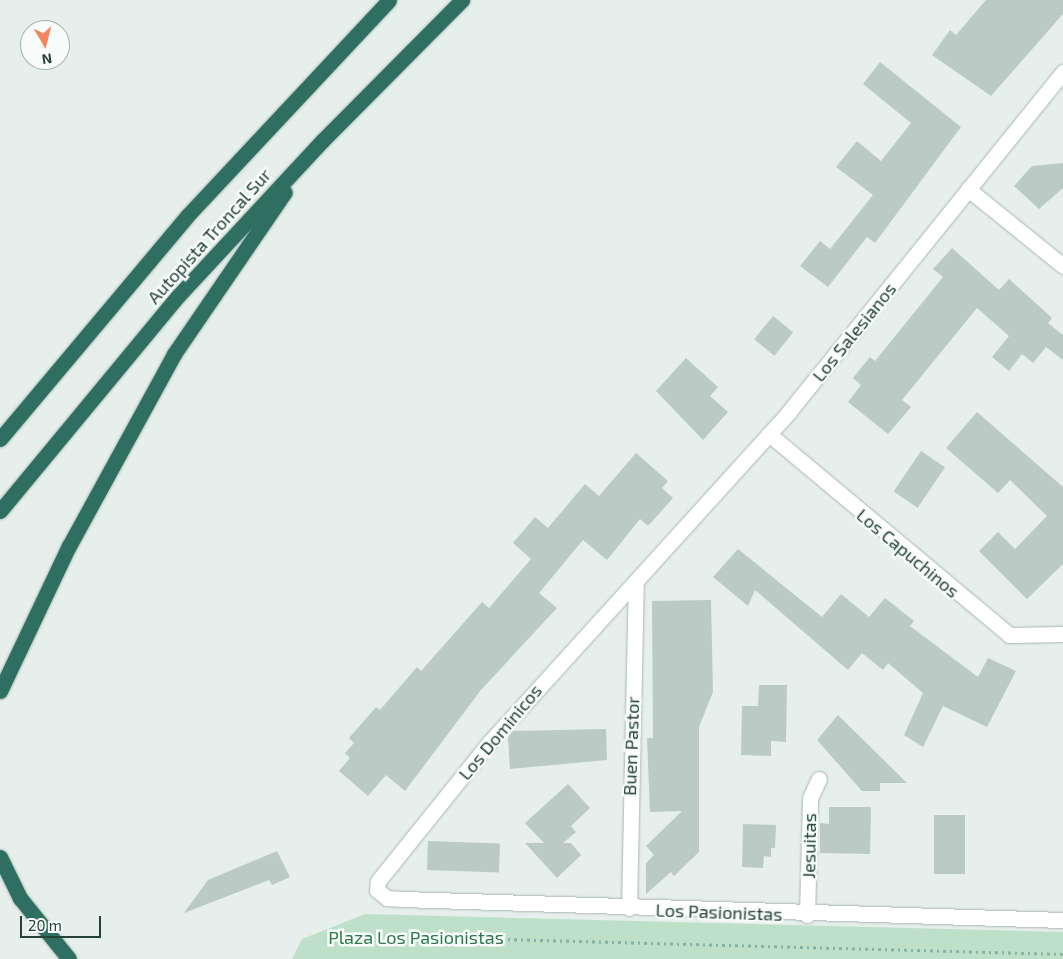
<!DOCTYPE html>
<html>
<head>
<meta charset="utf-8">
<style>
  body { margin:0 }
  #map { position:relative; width:1063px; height:959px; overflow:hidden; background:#e6efeb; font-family:"Exo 2",sans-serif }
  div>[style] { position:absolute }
  .green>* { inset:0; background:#bfe0c8 }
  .building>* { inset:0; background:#bbcac4; transform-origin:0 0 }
  .path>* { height:3px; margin-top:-1.5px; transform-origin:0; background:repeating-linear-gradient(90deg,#86b3a5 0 2.5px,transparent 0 6.5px) }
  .roads { filter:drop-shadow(0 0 1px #a8b8b2) drop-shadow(0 0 1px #a8b8b2) }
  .street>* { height:15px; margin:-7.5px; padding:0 7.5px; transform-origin:7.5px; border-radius:7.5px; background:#fff }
  .highway>* { height:15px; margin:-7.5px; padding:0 7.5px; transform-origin:7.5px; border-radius:7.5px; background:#2f6f62 }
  span { translate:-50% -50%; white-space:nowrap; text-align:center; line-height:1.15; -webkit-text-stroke:5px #f7fbf9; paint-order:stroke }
  .street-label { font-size:18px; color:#24423a }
  .park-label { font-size:18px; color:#2d7a4b }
  .north { position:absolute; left:20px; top:20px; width:50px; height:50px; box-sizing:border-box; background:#f7fbf9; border:1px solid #a3b1ad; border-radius:50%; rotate:172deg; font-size:14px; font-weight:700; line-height:20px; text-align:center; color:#24423a }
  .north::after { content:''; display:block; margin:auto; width:18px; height:22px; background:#f4845f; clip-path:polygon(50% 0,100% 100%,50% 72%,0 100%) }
  .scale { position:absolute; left:20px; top:916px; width:81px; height:22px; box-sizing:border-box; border:2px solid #24423a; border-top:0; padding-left:6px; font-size:15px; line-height:18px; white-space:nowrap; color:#24423a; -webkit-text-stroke:4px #f7fbf9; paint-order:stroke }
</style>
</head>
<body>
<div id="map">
  <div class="green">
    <div style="clip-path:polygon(365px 914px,1063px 932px,1063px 959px,292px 959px,302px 939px)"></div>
  </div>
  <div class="building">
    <div style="clip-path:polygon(986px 0,1063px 0,1063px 14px,991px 96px,932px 55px,950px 30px,956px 35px)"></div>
    <div style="clip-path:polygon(880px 62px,961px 127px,875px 243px,867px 237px,828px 287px,800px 266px,820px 241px,830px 249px,873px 195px,836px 167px,857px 141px,881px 161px,911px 123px,863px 84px)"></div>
    <div style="clip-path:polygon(1063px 163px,1063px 188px,1039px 209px,1014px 186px,1032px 166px)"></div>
    <div style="clip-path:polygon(952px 248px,999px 290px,1009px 279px,1052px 318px,1048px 323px,1063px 335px,1063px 360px,1046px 347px,1033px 363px,1022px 354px,1009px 371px,992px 357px,1009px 336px,977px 308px,902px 400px,911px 407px,888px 434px,848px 402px,861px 385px,853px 378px,870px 357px,875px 361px,943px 277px,933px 269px)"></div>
    <div style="left:773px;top:316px;width:26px;height:30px;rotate:39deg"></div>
    <div style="clip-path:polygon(686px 358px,718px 387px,710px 396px,728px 412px,703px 440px,656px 391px)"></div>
    <div style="clip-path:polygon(977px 412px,1063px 487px,1063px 564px,1027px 599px,979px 551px,998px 532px,1015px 549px,1047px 516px,1010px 480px,998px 493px,946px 448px)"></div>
    <div style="left:921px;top:451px;width:29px;height:49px;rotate:34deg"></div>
    <div style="clip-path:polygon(636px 453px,668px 481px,662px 488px,673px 498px,648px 526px,640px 519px,607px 560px,583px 540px,539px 593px,557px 608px,481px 690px,405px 791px,386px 775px,368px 796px,339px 771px,350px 758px,345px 753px,354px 743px,349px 738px,376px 707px,380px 710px,417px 667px,421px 671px,482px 602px,489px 608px,531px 559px,513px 543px,535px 517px,548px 528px,585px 484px,599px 496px)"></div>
    <div style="clip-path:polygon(738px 549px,822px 617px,841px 594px,869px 617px,885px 598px,914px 621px,910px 626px,978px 677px,988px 658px,1016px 671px,987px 727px,943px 706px,923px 747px,904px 735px,923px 693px,888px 663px,883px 670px,862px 653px,848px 670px,755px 590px,748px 606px,713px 577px)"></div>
    <div style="clip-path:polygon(711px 600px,713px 692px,699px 727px,699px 852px,674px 876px,671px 872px,646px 894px,646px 863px,654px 855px,646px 846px,682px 811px,650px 812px,647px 738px,653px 738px,652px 601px)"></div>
    <div style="clip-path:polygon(759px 685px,787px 685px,786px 742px,771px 741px,771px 756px,741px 755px,742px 706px,758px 706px)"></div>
    <div style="clip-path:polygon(838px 715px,907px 783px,880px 783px,880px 791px,862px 791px,817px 740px)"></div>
    <div style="clip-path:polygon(606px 729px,607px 760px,510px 769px,508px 736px,512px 731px)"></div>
    <div style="clip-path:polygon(568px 784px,590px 808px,571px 826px,576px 832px,563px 843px,571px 843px,581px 855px,557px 878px,525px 843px,544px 843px,525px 823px)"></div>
    <div style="clip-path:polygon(829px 807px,871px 807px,870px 854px,820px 853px,820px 823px,829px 824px)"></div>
    <div style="left:934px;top:815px;width:31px;height:59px"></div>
    <div style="clip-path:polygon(743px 824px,776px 825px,775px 848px,771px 848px,771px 857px,764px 856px,763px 868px,742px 867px)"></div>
    <div style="left:428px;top:841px;width:72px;height:29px;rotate:2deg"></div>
    <div style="clip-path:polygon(277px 851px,290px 877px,272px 885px,269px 880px,184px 913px,208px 880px)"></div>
  </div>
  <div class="path">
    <div style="left:391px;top:936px;width:672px;rotate:1.53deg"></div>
  </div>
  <div class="roads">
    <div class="street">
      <div style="left:1063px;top:72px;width:437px;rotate:128.9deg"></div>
      <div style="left:789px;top:412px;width:447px;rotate:132.2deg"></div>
      <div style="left:489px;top:743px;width:177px;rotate:128.8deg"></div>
      <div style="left:378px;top:881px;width:9px;rotate:96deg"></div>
      <div style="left:377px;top:890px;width:13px;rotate:39deg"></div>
      <div style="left:387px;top:898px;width:15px;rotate:4deg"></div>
      <div style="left:402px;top:899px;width:661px;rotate:1.82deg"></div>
      <div style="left:968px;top:189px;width:122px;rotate:39deg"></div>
      <div style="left:769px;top:434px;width:313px;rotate:39.9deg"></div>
      <div style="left:1009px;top:635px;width:54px;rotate:-1.1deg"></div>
      <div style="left:629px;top:908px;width:324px;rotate:-88.8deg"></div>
      <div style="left:807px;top:915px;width:117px;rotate:-88.5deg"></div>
      <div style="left:810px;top:798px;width:21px;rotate:-65deg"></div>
    </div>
    <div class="highway">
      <div style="left:0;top:439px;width:292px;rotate:-50deg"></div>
      <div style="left:188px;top:215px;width:294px;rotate:-46.9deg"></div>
      <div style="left:0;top:511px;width:279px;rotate:-50.4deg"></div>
      <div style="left:178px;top:296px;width:212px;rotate:-47.1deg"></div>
      <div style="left:322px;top:141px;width:199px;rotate:-45.2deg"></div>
      <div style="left:0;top:691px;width:161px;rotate:-64.6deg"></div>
      <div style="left:69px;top:546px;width:219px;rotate:-61.3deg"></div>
      <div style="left:174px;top:354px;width:196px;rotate:-55.6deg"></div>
      <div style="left:0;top:857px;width:46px;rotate:64deg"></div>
      <div style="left:20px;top:898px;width:78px;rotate:51.2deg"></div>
    </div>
  </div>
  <div class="street-label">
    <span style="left:209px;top:236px;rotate:-48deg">Autopista Troncal Sur</span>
    <span style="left:854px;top:332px;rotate:-51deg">Los Salesianos</span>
    <span style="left:908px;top:553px;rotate:40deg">Los Capuchinos</span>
    <span style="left:500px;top:732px;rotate:-50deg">Los Dominicos</span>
    <span style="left:631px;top:746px;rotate:-88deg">Buen Pastor</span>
    <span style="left:809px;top:846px;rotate:-89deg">Jesuitas</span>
    <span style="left:719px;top:912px;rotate:2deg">Los Pasionistas</span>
  </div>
  <div class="park-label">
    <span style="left:416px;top:937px">Plaza Los Pasionistas</span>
  </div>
  <div class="north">N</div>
  <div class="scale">20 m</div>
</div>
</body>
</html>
